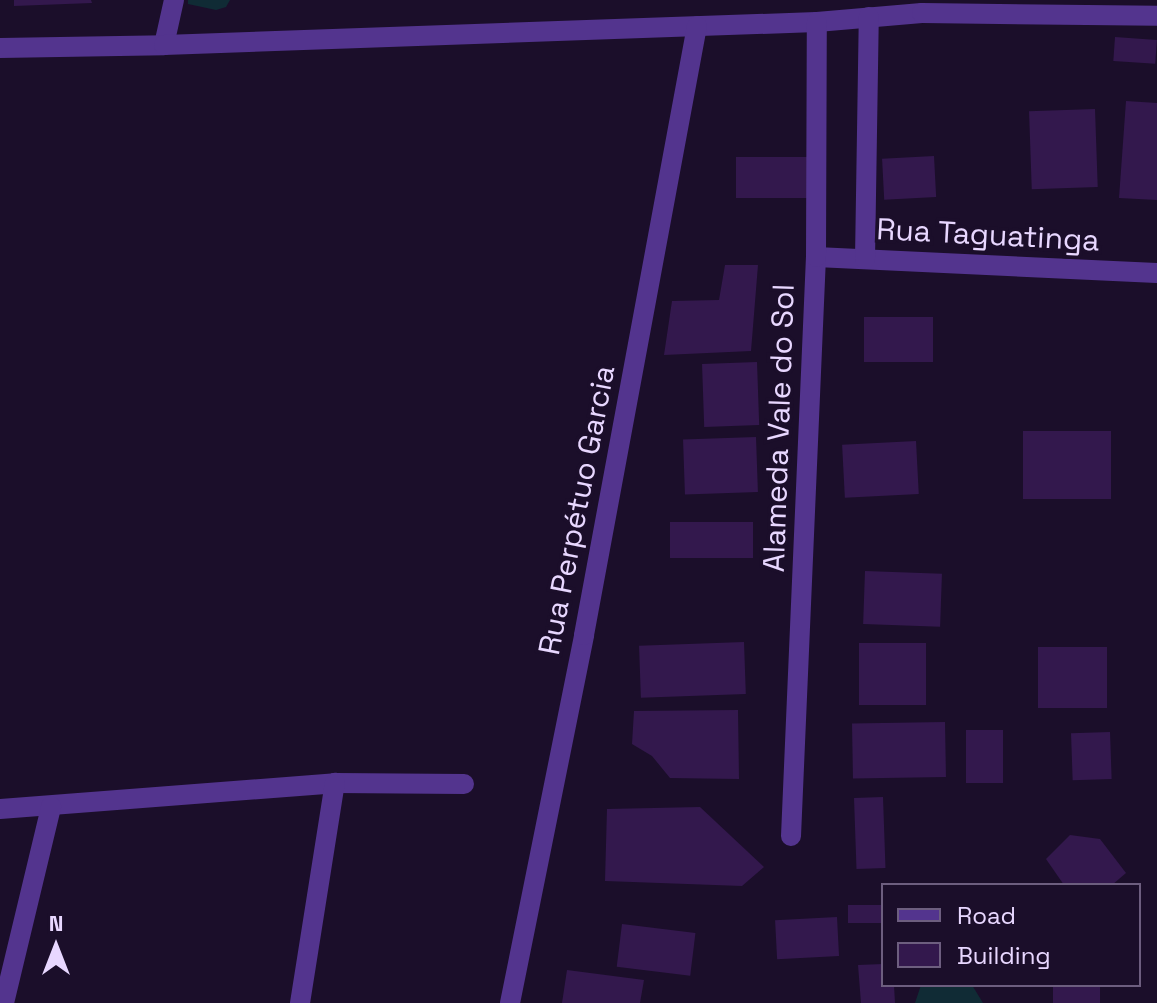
<!DOCTYPE html>
<html>
<head>
<meta charset="utf-8">
<style>
  body { margin:0 }
  #map { position:relative; width:1157px; height:1003px; overflow:hidden; background:#1b0e2a; font-family:"Space Grotesk",sans-serif }
  div>[style] { position:absolute }
  .green>* { inset:0; background:#102b35 }
  .building>* { inset:0; background:#33184d; transform-origin:0 0 }
  .street>* { height:20px; margin:-10px; padding:0 10px; transform-origin:10px; border-radius:10px; background:#53348e }
  span { translate:-50% -50%; white-space:nowrap; text-align:center; line-height:1.15; -webkit-text-stroke:7px #1b0e2a; paint-order:stroke }
  .street-label { font-size:30px; color:#e8d7ff }
  .legend { position:absolute; left:881px; top:883px; width:260px; height:104px; box-sizing:border-box; background:#1b0e2a; border:2px solid #6d5e7f; margin:0; padding:10px 14px; list-style:none; font-size:24px; color:#e8d7ff }
  .legend li { display:flex; align-items:center; gap:16px; height:40px }
  .legend b { width:40px; border:2px solid #6d5e7f }
  .north { position:absolute; left:16px; top:907px; width:80px; height:80px; -webkit-text-stroke:6px #1b0e2a; paint-order:stroke; rotate:0deg; font-size:22px; font-weight:700; line-height:32px; text-align:center; color:#e8d7ff }
  .north::after { content:''; display:block; margin:auto; width:28px; height:36px; background:#e8d7ff; clip-path:polygon(50% 0,100% 100%,50% 72%,0 100%) }
</style>
</head>
<body>
<div id="map">
  <div class="green">
    <div style="clip-path:polygon(188px 0,230px 0,226px 7px,216px 10px,188px 4px)"></div>
    <div style="clip-path:polygon(921px 985px,972px 985px,983px 1003px,915px 1003px)"></div>
  </div>
  <div class="building">
    <div style="clip-path:polygon(14px 0,91px 0,92px 3px,14px 6px)"></div>
    <div style="left:1115px;top:37px;width:42px;height:24px;rotate:4deg"></div>
    <div style="clip-path:polygon(1126px 101px,1157px 103px,1157px 200px,1119px 198px)"></div>
    <div style="left:1095px;top:109px;width:78px;height:66px;rotate:88deg"></div>
    <div style="left:934px;top:156px;width:41px;height:52px;rotate:87deg"></div>
    <div style="left:736px;top:157px;width:75px;height:41px"></div>
    <div style="clip-path:polygon(725px 265px,758px 265px,751px 351px,664px 355px,672px 301px,719px 300px)"></div>
    <div style="left:864px;top:317px;width:69px;height:45px"></div>
    <div style="left:757px;top:362px;width:63px;height:55px;rotate:88deg"></div>
    <div style="left:1023px;top:431px;width:88px;height:68px"></div>
    <div style="left:756px;top:437px;width:55px;height:73px;rotate:88deg"></div>
    <div style="left:916px;top:441px;width:53px;height:74px;rotate:87deg"></div>
    <div style="left:670px;top:522px;width:83px;height:36px"></div>
    <div style="left:865px;top:571px;width:77px;height:53px;rotate:2deg"></div>
    <div style="left:744px;top:642px;width:52px;height:105px;rotate:88deg"></div>
    <div style="left:859px;top:643px;width:67px;height:62px"></div>
    <div style="left:1107px;top:647px;width:61px;height:69px;rotate:90deg"></div>
    <div style="clip-path:polygon(738px 710px,739px 779px,670px 778px,652px 756px,632px 744px,634px 711px)"></div>
    <div style="left:945px;top:722px;width:55px;height:93px;rotate:89deg"></div>
    <div style="left:966px;top:730px;width:37px;height:53px"></div>
    <div style="left:1110px;top:732px;width:47px;height:39px;rotate:88deg"></div>
    <div style="left:883px;top:797px;width:71px;height:29px;rotate:88deg"></div>
    <div style="clip-path:polygon(700px 807px,764px 867px,742px 886px,605px 881px,607px 809px)"></div>
    <div style="clip-path:polygon(1070px 835px,1100px 839px,1126px 873px,1112px 885px,1064px 885px,1046px 859px)"></div>
    <div style="left:848px;top:905px;width:35px;height:18px"></div>
    <div style="left:837px;top:917px;width:39px;height:62px;rotate:87deg"></div>
    <div style="left:622px;top:924px;width:74px;height:43px;rotate:7deg"></div>
    <div style="clip-path:polygon(883px 964px,883px 985px,894px 985px,895px 1003px,861px 1003px,858px 965px)"></div>
    <div style="clip-path:polygon(567px 970px,644px 980px,640px 1003px,562px 1003px)"></div>
    <div style="left:1053px;top:985px;width:47px;height:18px"></div>
  </div>
  <div class="street">
    <div style="left:164px;top:45px;width:46px;rotate:-77.5deg"></div>
    <div style="left:0;top:48px;width:164px;rotate:-1deg"></div>
    <div style="left:164px;top:45px;width:653px;rotate:-2.02deg"></div>
    <div style="left:817px;top:22px;width:105px;rotate:-4.9deg"></div>
    <div style="left:922px;top:13px;width:235px;rotate:0.7deg"></div>
    <div style="left:816px;top:257px;width:341px;rotate:2.7deg"></div>
    <div style="left:865px;top:259px;width:242px;rotate:-89.1deg"></div>
    <div style="left:0;top:809px;width:336px;rotate:-4.4deg"></div>
    <div style="left:335px;top:783px;width:129px;rotate:0.4deg"></div>
    <div style="left:791px;top:836px;width:580px;rotate:-87.53deg"></div>
    <div style="left:816px;top:257px;width:235px;rotate:-89.8deg"></div>
    <div style="left:4px;top:1003px;width:202px;rotate:-76.5deg"></div>
    <div style="left:300px;top:1003px;width:223px;rotate:-81deg"></div>
    <div style="left:510px;top:1003px;width:375px;rotate:-78.6deg"></div>
    <div style="left:584px;top:635px;width:619px;rotate:-79.49deg"></div>
  </div>
  <div class="street-label">
    <span style="left:988px;top:235px;rotate:3deg">Rua Taguatinga</span>
    <span style="left:779px;top:428px;rotate:-88deg">Alameda Vale do Sol</span>
    <span style="left:577px;top:510px;rotate:-79deg">Rua Perpétuo Garcia</span>
  </div>
  <ul class="legend">
  <li><b style="height:10px;background:#53348e"></b>Road</li>
  <li><b style="height:22px;background:#33184d"></b>Building</li>
  </ul>
  <div class="north">N</div>
</div>
</body>
</html>
